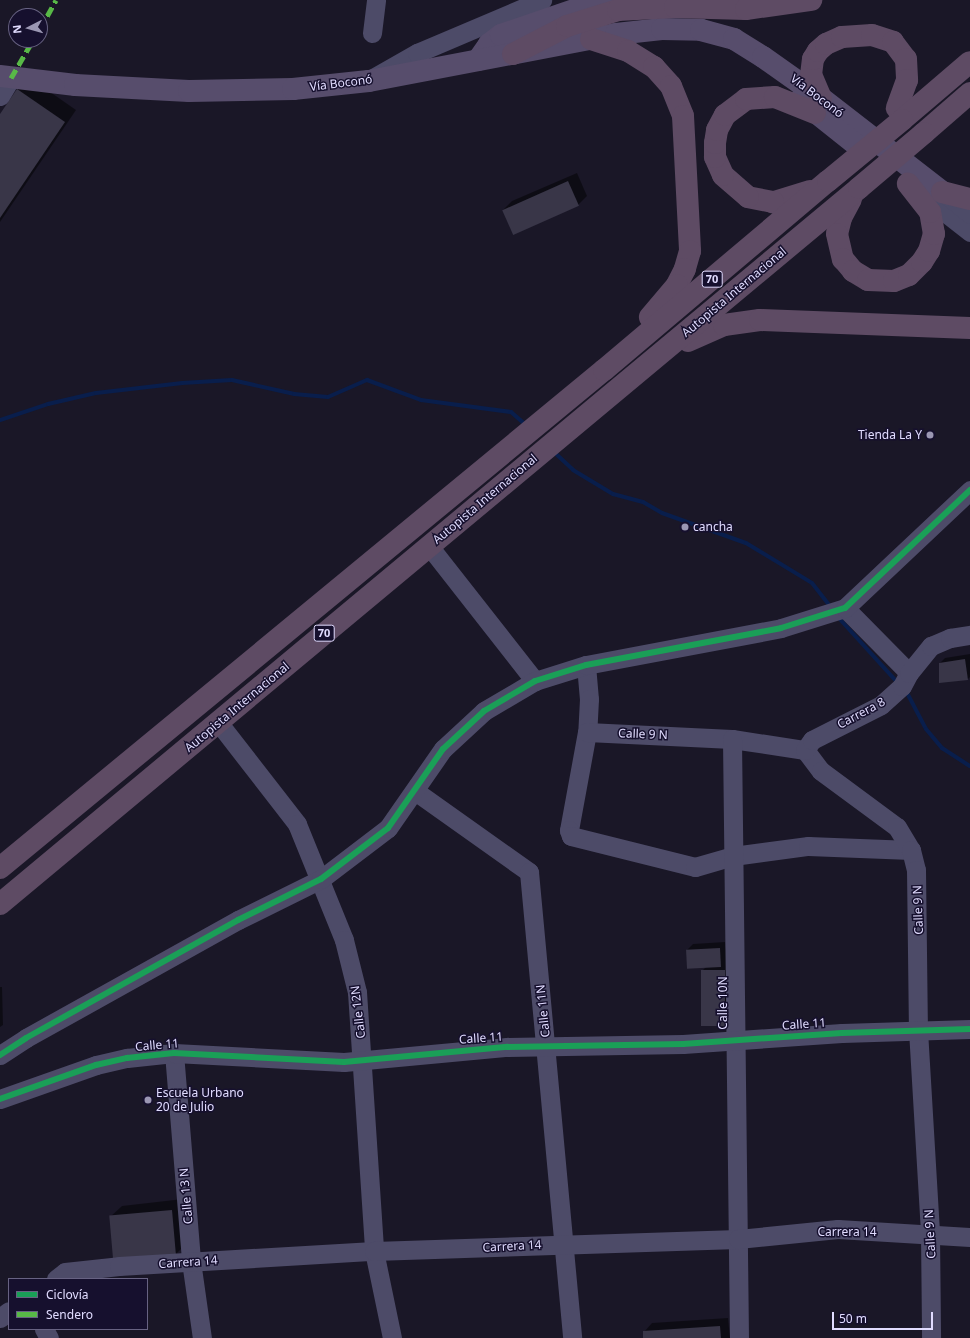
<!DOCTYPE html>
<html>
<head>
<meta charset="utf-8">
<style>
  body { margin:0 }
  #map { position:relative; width:970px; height:1338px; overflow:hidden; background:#1a1727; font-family:"Noto Sans",sans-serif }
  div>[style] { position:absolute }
  .shadow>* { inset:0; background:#0007 }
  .stream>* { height:4px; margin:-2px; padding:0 2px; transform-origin:2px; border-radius:2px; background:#091e4c }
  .building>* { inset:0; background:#393648; transform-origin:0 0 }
  .minor>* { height:19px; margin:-9.5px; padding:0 9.5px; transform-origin:9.5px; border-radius:9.5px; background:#4d4b68 }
  .major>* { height:22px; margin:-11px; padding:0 11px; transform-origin:11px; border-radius:11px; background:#574d6c }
  .highway>* { height:22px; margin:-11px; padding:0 11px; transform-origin:11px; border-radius:11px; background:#5e4b64 }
  .highway-bridge>* { height:22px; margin:-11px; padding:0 11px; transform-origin:11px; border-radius:11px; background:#5e4b64 }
  .quiet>* { height:5px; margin-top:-2.5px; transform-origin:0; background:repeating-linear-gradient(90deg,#58b947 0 10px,transparent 0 15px) }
  .cycleway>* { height:6px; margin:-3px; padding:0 3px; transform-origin:3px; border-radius:3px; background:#1a9f57 }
  .dots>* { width:11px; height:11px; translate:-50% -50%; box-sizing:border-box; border:2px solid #16102e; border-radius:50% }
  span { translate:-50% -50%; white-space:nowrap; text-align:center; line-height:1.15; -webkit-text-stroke:3px #16102e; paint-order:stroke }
  .shield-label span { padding:1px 3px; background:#16102e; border:1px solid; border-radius:3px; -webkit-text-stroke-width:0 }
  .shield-label { font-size:11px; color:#e1dcff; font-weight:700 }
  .street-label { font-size:12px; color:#e1dcff }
  .poi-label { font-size:12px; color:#e1dcff }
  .right { translate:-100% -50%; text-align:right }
  .left { translate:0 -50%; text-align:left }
  .legend { position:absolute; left:8px; top:1278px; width:140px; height:52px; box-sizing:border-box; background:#16102e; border:1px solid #676282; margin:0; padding:5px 7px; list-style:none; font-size:12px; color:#e1dcff }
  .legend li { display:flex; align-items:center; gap:8px; height:20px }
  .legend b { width:20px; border:1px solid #676282 }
  .north { position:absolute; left:8px; top:8px; width:40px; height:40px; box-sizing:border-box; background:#16102e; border:1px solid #676282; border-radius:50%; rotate:264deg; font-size:11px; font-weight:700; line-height:16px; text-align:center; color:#e1dcff }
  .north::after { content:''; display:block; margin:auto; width:14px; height:18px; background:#9b97b3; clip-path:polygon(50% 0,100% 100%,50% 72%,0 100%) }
  .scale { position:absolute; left:832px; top:1312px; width:101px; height:18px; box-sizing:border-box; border:2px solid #e1dcff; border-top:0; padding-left:5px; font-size:12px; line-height:14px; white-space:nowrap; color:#e1dcff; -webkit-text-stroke:3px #16102e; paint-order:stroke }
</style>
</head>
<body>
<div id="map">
  <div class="shadow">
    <div style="clip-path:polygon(30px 78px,76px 110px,0 222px,0 116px,18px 89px)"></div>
    <div style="clip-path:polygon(577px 173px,587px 196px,578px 205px,503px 210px,512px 201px)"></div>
    <div style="clip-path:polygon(970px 654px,970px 677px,968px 679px,940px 663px,945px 658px)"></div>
    <div style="clip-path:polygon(725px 942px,734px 1017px,725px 1025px,702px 971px,706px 967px,687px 950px,693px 944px)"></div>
    <div style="clip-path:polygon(0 987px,2px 987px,3px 1025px,0 1027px)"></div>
    <div style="clip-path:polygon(183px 1199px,188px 1242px,176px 1254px,110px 1217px,122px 1206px)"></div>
    <div style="clip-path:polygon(728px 1318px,730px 1338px,644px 1338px,644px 1332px,652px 1323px)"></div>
  </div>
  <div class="stream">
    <div style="left:0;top:420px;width:51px;rotate:-18.4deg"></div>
    <div style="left:48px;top:404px;width:49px;rotate:-12.9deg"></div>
    <div style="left:96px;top:393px;width:87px;rotate:-6.6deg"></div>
    <div style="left:182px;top:383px;width:50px;rotate:-3.4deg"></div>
    <div style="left:232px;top:380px;width:64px;rotate:12.7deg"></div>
    <div style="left:294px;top:394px;width:34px;rotate:5deg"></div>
    <div style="left:328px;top:397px;width:43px;rotate:-23.6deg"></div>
    <div style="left:367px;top:380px;width:58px;rotate:20.3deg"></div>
    <div style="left:421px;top:400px;width:91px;rotate:7.6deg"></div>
    <div style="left:511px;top:412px;width:20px;rotate:41deg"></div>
    <div style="left:554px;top:452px;width:26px;rotate:43deg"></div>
    <div style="left:573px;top:470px;width:47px;rotate:31deg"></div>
    <div style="left:613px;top:494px;width:31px;rotate:15deg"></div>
    <div style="left:643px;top:502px;width:22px;rotate:30deg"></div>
    <div style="left:662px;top:513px;width:89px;rotate:19.7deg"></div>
    <div style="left:746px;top:543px;width:77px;rotate:31.2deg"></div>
    <div style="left:812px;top:583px;width:31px;rotate:52deg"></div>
    <div style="left:837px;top:616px;width:91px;rotate:47.7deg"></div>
    <div style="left:905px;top:689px;width:45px;rotate:62.3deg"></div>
    <div style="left:926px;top:729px;width:25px;rotate:50deg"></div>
    <div style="left:942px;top:748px;width:33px;rotate:33deg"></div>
  </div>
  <div class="building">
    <div style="clip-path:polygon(17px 89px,65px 122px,0 218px,0 114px)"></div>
    <div style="left:568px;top:181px;width:27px;height:72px;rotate:66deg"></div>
    <div style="clip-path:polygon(965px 659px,968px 680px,939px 683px,939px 663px)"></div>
    <div style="left:720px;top:948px;width:19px;height:34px;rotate:87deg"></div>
    <div style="left:701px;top:970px;width:24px;height:56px"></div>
    <div style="left:172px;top:1210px;width:45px;height:63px;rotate:85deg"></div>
    <div style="clip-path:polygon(720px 1326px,721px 1338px,643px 1338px,643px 1331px)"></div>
  </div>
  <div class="minor">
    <div style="left:372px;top:33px;width:33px;rotate:-83deg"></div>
    <div style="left:373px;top:78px;width:51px;rotate:-29.6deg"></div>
    <div style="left:417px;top:53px;width:136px;rotate:-23deg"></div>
    <div style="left:0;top:96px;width:21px;rotate:-59deg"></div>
    <div style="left:919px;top:192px;width:65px;rotate:38.1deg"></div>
    <div style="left:943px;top:192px;width:35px;rotate:39deg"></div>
    <div style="left:429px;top:546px;width:172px;rotate:51.9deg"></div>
    <div style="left:845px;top:608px;width:91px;rotate:45.4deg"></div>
    <div style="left:586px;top:665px;width:34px;rotate:85deg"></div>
    <div style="left:589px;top:699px;width:33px;rotate:93deg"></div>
    <div style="left:587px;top:732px;width:100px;rotate:100.4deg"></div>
    <div style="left:569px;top:830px;width:6px;rotate:72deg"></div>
    <div style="left:571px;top:836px;width:128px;rotate:14deg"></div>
    <div style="left:695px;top:867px;width:40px;rotate:-16deg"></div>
    <div style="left:733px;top:856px;width:76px;rotate:-7.6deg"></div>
    <div style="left:808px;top:846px;width:103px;rotate:2.2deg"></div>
    <div style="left:218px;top:722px;width:129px;rotate:52.2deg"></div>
    <div style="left:297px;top:824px;width:125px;rotate:67.9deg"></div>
    <div style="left:344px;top:940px;width:54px;rotate:76deg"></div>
    <div style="left:357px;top:992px;width:260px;rotate:86.2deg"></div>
    <div style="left:374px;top:1251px;width:89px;rotate:78.3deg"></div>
    <div style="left:587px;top:732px;width:145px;rotate:2.8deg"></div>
    <div style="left:732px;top:739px;width:74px;rotate:8.6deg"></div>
    <div style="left:732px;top:739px;width:599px;rotate:89.33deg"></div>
    <div style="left:805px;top:750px;width:26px;rotate:53deg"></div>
    <div style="left:821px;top:771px;width:94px;rotate:36.4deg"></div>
    <div style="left:897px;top:827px;width:27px;rotate:59deg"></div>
    <div style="left:911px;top:850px;width:21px;rotate:76deg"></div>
    <div style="left:916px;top:870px;width:160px;rotate:89.3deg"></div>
    <div style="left:918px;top:1030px;width:204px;rotate:86.6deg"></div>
    <div style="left:930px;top:1234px;width:104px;rotate:89.4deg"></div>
    <div style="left:805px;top:750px;width:12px;rotate:-55deg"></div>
    <div style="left:812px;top:740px;width:77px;rotate:-26.9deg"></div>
    <div style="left:881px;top:705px;width:28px;rotate:-42deg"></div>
    <div style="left:902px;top:686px;width:15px;rotate:-62deg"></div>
    <div style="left:909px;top:673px;width:35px;rotate:-51deg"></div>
    <div style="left:931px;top:646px;width:21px;rotate:-23deg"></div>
    <div style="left:950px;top:638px;width:20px;rotate:-9deg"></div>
    <div style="left:415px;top:791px;width:140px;rotate:35.4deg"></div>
    <div style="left:529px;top:872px;width:468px;rotate:84.7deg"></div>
    <div style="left:174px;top:1053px;width:209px;rotate:85.3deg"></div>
    <div style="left:191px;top:1261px;width:78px;rotate:81.9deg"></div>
    <div style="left:0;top:1055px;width:31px;rotate:-33deg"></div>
    <div style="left:26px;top:1038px;width:243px;rotate:-29.1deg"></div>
    <div style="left:238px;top:920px;width:93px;rotate:-26.3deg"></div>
    <div style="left:321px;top:879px;width:84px;rotate:-37.3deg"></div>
    <div style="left:388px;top:828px;width:96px;rotate:-55.2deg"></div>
    <div style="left:443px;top:749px;width:56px;rotate:-42.8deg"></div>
    <div style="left:484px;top:711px;width:59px;rotate:-30.5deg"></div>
    <div style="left:535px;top:681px;width:53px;rotate:-17.4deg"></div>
    <div style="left:586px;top:665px;width:198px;rotate:-10.7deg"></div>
    <div style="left:781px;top:628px;width:67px;rotate:-17.4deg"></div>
    <div style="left:845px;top:608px;width:172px;rotate:-43.3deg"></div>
    <div style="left:0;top:1099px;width:102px;rotate:-19.5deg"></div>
    <div style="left:96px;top:1065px;width:32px;rotate:-13deg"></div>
    <div style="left:127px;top:1058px;width:47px;rotate:-6.1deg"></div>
    <div style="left:174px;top:1053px;width:170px;rotate:3deg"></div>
    <div style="left:344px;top:1062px;width:164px;rotate:-5.3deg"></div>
    <div style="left:507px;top:1047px;width:176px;rotate:-1deg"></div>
    <div style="left:683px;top:1044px;width:159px;rotate:-4deg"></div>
    <div style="left:842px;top:1033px;width:128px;rotate:-1.8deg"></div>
    <div style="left:56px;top:1279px;width:11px;rotate:-38deg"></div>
    <div style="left:65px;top:1272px;width:54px;rotate:-6.3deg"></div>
    <div style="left:119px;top:1266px;width:255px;rotate:-3.4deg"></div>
    <div style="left:374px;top:1251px;width:364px;rotate:-1.9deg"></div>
    <div style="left:738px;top:1239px;width:100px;rotate:-5.7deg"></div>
    <div style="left:838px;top:1229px;width:132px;rotate:3.5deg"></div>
    <div style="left:0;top:1318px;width:11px;rotate:-38deg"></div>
    <div style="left:44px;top:1329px;width:10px;rotate:61deg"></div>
  </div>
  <div class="major">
    <div style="left:478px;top:60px;width:19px;rotate:-55deg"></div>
    <div style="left:489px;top:44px;width:15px;rotate:-37deg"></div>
    <div style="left:501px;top:35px;width:108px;rotate:-18.9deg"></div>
    <div style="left:0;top:76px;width:76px;rotate:6.8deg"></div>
    <div style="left:75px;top:85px;width:114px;rotate:3deg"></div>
    <div style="left:189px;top:91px;width:104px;rotate:-1.1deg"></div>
    <div style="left:293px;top:89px;width:76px;rotate:-6deg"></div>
    <div style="left:369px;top:81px;width:251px;rotate:-10.8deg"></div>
    <div style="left:616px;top:34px;width:46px;rotate:-6.2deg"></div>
    <div style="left:662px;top:29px;width:39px;rotate:1deg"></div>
    <div style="left:701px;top:30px;width:34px;rotate:15deg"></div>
    <div style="left:734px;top:39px;width:34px;rotate:32deg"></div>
    <div style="left:763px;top:57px;width:71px;rotate:35.3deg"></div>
    <div style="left:821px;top:98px;width:153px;rotate:37.8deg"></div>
    <div style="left:800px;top:100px;width:69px;rotate:38.5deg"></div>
  </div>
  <div class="highway">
    <div style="left:591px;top:39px;width:39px;rotate:18deg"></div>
    <div style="left:628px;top:51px;width:31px;rotate:32deg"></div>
    <div style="left:654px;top:67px;width:25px;rotate:48deg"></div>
    <div style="left:671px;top:86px;width:32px;rotate:68deg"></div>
    <div style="left:683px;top:116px;width:135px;rotate:87deg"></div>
    <div style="left:690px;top:251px;width:19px;rotate:106deg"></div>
    <div style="left:685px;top:269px;width:18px;rotate:117deg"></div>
    <div style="left:677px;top:285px;width:42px;rotate:130.2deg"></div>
    <div style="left:513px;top:54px;width:61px;rotate:-27.4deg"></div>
    <div style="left:567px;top:26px;width:53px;rotate:-17.4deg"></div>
    <div style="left:618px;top:10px;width:57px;rotate:-3deg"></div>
    <div style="left:675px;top:7px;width:71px;rotate:1.6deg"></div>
    <div style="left:746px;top:9px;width:66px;rotate:-7.9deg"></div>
    <div style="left:821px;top:98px;width:25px;rotate:-113deg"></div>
    <div style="left:811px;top:75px;width:16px;rotate:-83deg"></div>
    <div style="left:813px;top:59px;width:9px;rotate:-58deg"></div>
    <div style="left:818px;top:51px;width:11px;rotate:-41deg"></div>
    <div style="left:826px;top:44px;width:17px;rotate:-24deg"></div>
    <div style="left:842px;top:37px;width:30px;rotate:-4deg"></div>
    <div style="left:872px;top:35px;width:22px;rotate:18deg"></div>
    <div style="left:893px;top:42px;width:21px;rotate:53deg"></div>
    <div style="left:906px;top:59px;width:21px;rotate:87deg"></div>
    <div style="left:907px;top:80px;width:30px;rotate:110deg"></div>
    <div style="left:902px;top:120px;width:89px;rotate:-40.5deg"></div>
    <div style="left:924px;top:133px;width:61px;rotate:-41deg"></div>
    <div style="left:810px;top:191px;width:39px;rotate:163deg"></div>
    <div style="left:773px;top:202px;width:25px;rotate:-169deg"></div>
    <div style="left:748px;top:197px;width:33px;rotate:-139deg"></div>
    <div style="left:723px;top:175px;width:20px;rotate:-114deg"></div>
    <div style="left:715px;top:157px;width:14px;rotate:-90deg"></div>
    <div style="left:715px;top:143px;width:13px;rotate:-81deg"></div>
    <div style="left:717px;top:130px;width:17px;rotate:-62deg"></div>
    <div style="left:725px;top:115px;width:26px;rotate:-37deg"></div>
    <div style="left:746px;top:99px;width:29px;rotate:-4deg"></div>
    <div style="left:775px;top:97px;width:43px;rotate:21.8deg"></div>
    <div style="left:942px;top:192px;width:29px;rotate:14deg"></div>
    <div style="left:851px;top:199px;width:21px;rotate:118deg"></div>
    <div style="left:841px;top:218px;width:16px;rotate:104deg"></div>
    <div style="left:837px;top:234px;width:26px;rotate:77deg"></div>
    <div style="left:843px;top:259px;width:16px;rotate:50deg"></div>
    <div style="left:853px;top:271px;width:17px;rotate:31deg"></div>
    <div style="left:868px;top:280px;width:26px;rotate:2deg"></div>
    <div style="left:894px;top:281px;width:16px;rotate:-22deg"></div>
    <div style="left:909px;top:275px;width:18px;rotate:-45deg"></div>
    <div style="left:922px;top:262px;width:13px;rotate:-58deg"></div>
    <div style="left:929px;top:251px;width:18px;rotate:-74deg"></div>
    <div style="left:934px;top:234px;width:22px;rotate:-100deg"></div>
    <div style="left:930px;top:212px;width:36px;rotate:-128deg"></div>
    <div style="left:688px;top:341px;width:39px;rotate:-24deg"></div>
    <div style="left:724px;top:325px;width:36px;rotate:-8deg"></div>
    <div style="left:760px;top:320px;width:210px;rotate:2.2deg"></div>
    <div style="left:0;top:868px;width:783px;rotate:-39.51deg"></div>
    <div style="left:604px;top:370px;width:293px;rotate:-40.2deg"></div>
    <div style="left:0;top:904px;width:1118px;rotate:-39.81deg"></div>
  </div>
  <div class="highway-bridge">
    <div style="left:828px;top:181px;width:96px;rotate:-39.5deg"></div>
    <div style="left:859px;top:188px;width:85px;rotate:-40.2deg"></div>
  </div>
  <div class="quiet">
    <div style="left:40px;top:29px;width:33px;rotate:-61deg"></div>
    <div style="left:11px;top:78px;width:44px;rotate:-59.9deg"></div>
  </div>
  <div class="cycleway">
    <div style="left:0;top:1055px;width:31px;rotate:-33deg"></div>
    <div style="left:26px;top:1038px;width:243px;rotate:-29.1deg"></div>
    <div style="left:238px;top:920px;width:93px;rotate:-26.3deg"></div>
    <div style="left:321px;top:879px;width:84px;rotate:-37.3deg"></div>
    <div style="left:388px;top:828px;width:96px;rotate:-55.2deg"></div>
    <div style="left:443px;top:749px;width:56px;rotate:-42.8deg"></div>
    <div style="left:484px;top:711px;width:59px;rotate:-30.5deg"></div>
    <div style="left:535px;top:681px;width:53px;rotate:-17.4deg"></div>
    <div style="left:586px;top:665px;width:198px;rotate:-10.7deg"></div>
    <div style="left:781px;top:628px;width:67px;rotate:-17.4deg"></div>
    <div style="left:845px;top:608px;width:172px;rotate:-43.3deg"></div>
    <div style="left:0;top:1099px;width:102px;rotate:-19.5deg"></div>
    <div style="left:96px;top:1065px;width:32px;rotate:-13deg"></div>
    <div style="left:127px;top:1058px;width:47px;rotate:-6.1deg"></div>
    <div style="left:174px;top:1053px;width:170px;rotate:3deg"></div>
    <div style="left:344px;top:1062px;width:164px;rotate:-5.3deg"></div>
    <div style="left:507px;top:1047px;width:176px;rotate:-1deg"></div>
    <div style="left:683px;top:1044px;width:159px;rotate:-4deg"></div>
    <div style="left:842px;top:1033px;width:128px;rotate:-1.8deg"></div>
  </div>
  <div class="dots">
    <div style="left:930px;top:435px;background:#9b97b3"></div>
    <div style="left:685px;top:527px;background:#9b97b3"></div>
    <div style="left:148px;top:1100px;background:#9b97b3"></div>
  </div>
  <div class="shield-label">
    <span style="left:712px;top:279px">70</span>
    <span style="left:324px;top:633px">70</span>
  </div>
  <div class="street-label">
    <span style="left:341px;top:83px;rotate:-7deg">Vía Boconó</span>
    <span style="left:817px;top:96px;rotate:37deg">Vía Boconó</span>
    <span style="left:734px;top:292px;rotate:-40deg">Autopista Internacional</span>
    <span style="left:485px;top:499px;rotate:-40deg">Autopista Internacional</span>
    <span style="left:237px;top:707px;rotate:-40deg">Autopista Internacional</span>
    <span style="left:861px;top:713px;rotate:-28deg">Carrera 8</span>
    <span style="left:643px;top:734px;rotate:2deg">Calle 9 N</span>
    <span style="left:918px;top:910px;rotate:-92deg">Calle 9 N</span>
    <span style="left:723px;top:1003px;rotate:-90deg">Calle 10N</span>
    <span style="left:543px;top:1011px;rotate:-96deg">Calle 11N</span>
    <span style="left:358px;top:1012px;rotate:-97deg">Calle 12N</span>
    <span style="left:804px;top:1024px;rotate:-4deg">Calle 11</span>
    <span style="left:481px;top:1038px;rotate:-4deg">Calle 11</span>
    <span style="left:157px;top:1045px;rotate:-5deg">Calle 11</span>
    <span style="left:186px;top:1196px;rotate:-95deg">Calle 13 N</span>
    <span style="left:847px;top:1232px">Carrera 14</span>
    <span style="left:930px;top:1234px;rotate:-93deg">Calle 9 N</span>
    <span style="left:512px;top:1246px;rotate:-3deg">Carrera 14</span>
    <span style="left:188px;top:1262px;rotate:-4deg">Carrera 14</span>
  </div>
  <div class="poi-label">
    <span class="right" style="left:922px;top:435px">Tienda La Y</span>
    <span class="left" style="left:693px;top:527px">cancha</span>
    <span class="left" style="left:156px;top:1100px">Escuela Urbano<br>20 de Julio</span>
  </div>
  <ul class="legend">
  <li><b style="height:5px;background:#1a9f57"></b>Ciclovía</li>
  <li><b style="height:5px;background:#58b947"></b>Sendero</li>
  </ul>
  <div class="north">N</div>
  <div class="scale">50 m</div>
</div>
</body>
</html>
